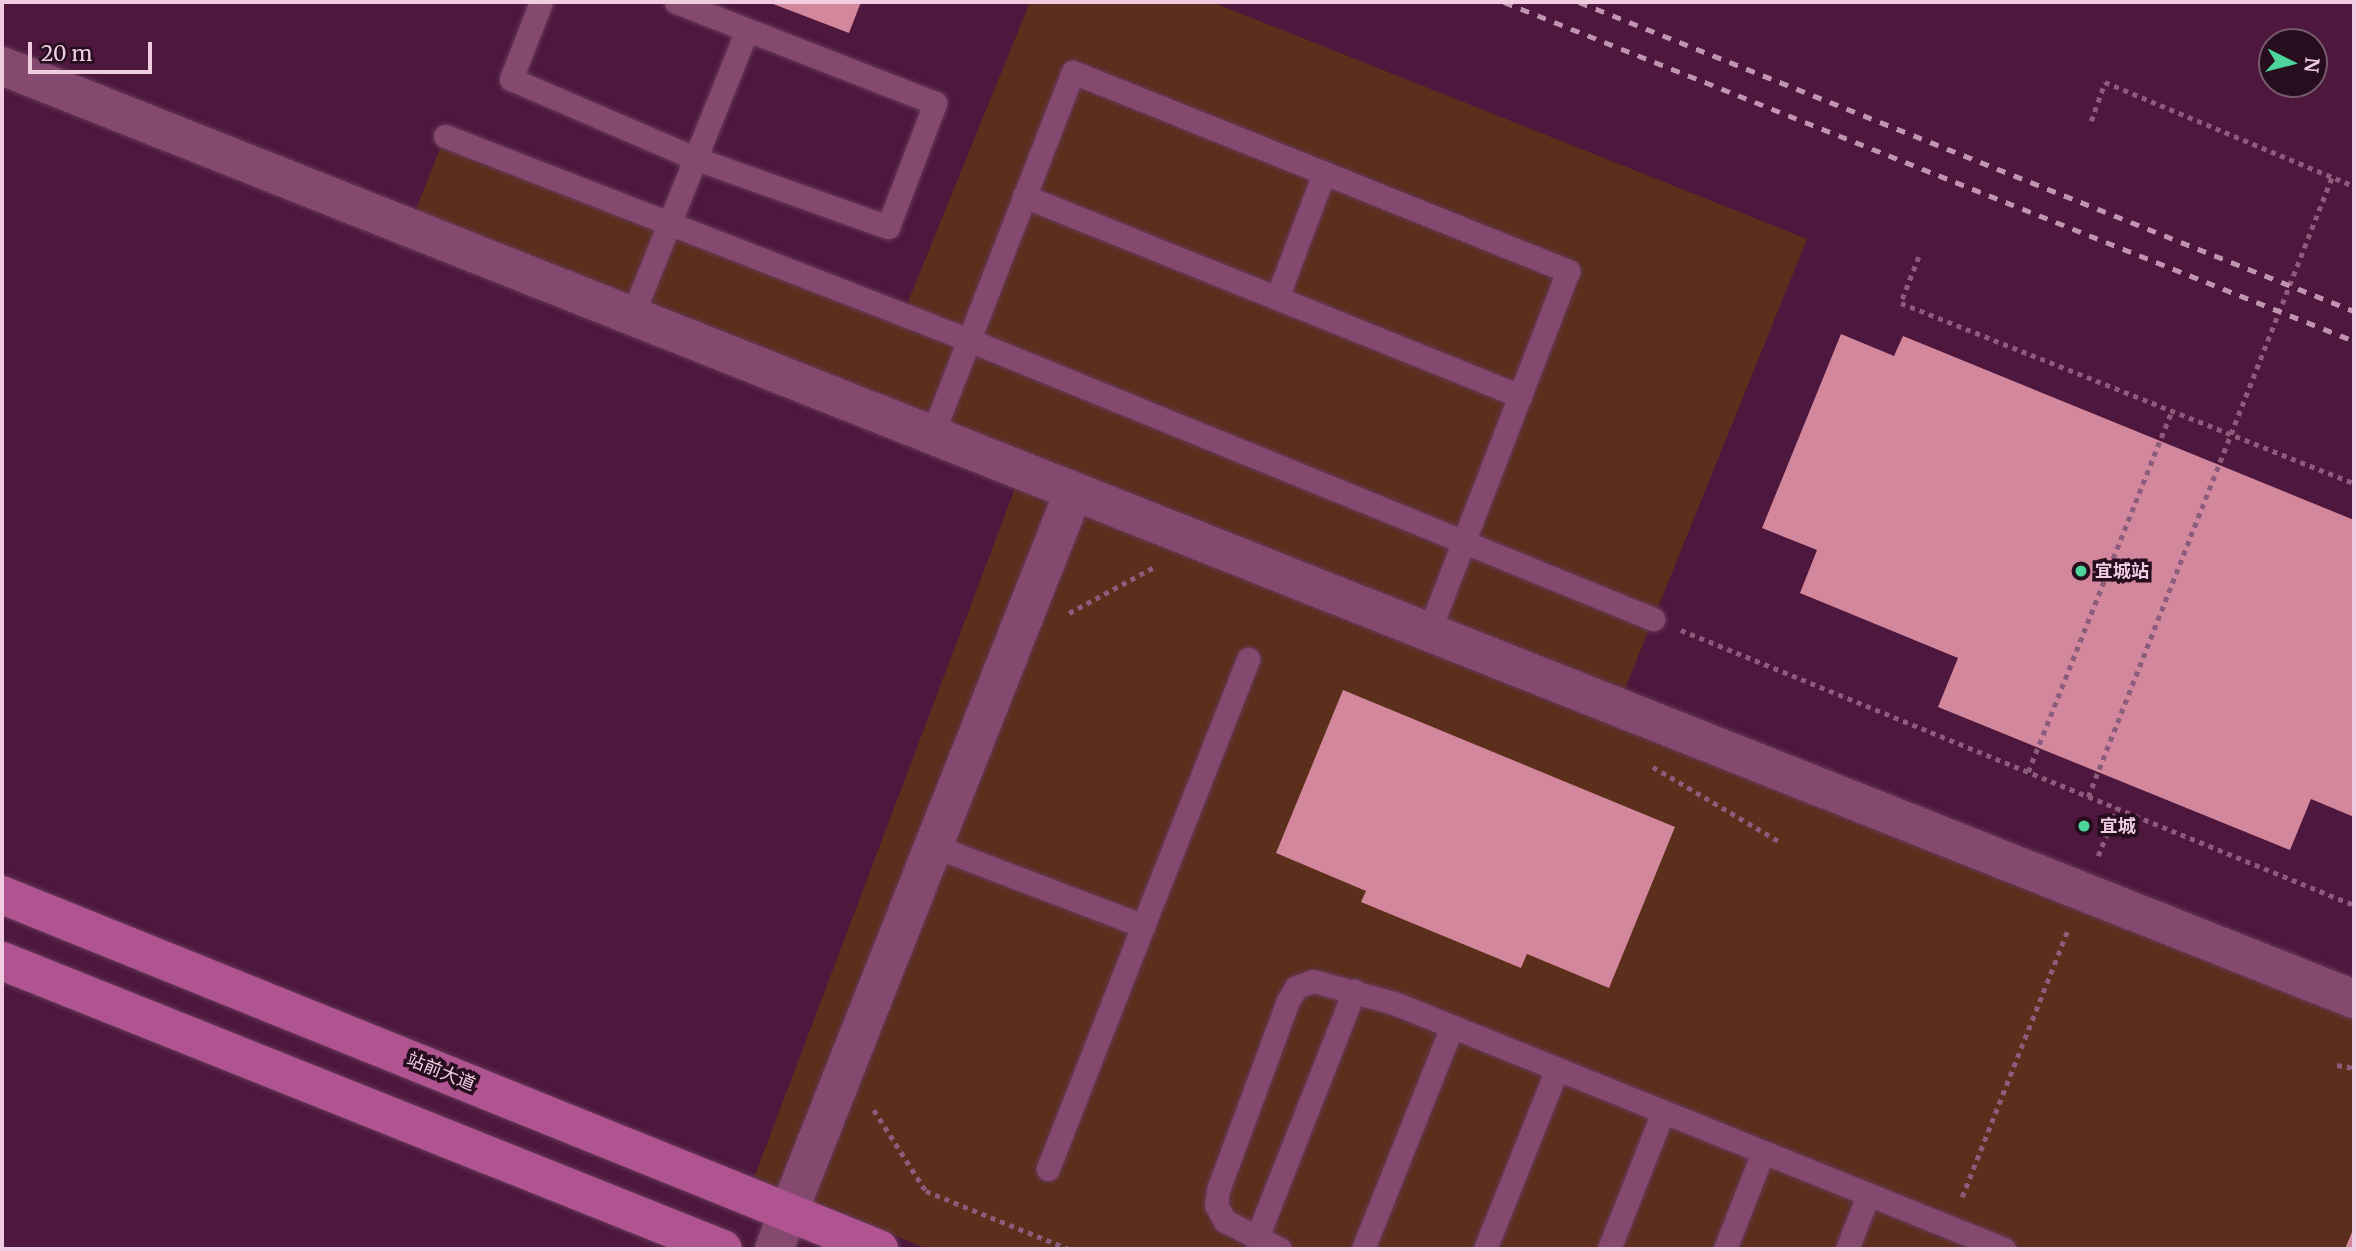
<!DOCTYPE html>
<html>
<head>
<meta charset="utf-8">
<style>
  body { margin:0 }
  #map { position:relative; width:2356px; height:1251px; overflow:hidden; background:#4e173d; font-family:Merriweather,"Noto Sans SC",serif }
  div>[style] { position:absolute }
  .green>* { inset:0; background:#5c2e1c }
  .building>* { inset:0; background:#d3879c }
  .path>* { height:4.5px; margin-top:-2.25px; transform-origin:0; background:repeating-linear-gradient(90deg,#8c5c7c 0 5px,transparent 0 10px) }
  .roads { filter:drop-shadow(0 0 2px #673959) drop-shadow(0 0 2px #673959) }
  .service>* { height:23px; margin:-11.5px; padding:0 11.5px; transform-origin:11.5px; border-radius:11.5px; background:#854970 }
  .minor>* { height:38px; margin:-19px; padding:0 19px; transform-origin:19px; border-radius:19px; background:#854970 }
  .primary>* { height:38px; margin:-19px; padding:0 19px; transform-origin:19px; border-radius:19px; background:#b05491 }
  .rail>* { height:5px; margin-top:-2.5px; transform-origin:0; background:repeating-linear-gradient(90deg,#bf95b0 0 9px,transparent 0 18px) }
  .dots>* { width:19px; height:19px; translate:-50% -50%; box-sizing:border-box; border:4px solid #260e1e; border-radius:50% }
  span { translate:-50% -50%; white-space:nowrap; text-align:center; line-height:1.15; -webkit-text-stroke:7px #260e1e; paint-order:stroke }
  .poi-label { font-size:18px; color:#f0cce1; font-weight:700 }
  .left { translate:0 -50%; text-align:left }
  .street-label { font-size:18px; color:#f0cce1 }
  .frame { position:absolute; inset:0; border:4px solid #f0cce1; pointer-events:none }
  .north { position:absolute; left:2258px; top:28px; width:70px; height:70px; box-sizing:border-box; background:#260e1e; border:2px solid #775a6c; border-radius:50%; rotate:96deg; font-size:19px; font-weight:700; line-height:28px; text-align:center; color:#f0cce1 }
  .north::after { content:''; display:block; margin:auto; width:24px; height:32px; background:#4cd49b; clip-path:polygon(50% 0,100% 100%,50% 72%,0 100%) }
  .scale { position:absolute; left:28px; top:42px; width:124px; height:32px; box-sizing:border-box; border:4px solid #f0cce1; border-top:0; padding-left:9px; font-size:21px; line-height:24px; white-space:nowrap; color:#f0cce1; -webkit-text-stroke:5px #260e1e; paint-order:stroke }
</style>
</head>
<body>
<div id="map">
  <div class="green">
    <div style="clip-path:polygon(1030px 2px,1212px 2px,1807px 239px,1618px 706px,2354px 999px,2354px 1249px,928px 1249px,754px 1178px,1022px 470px,409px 227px,445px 136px,903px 314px)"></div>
  </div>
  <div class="building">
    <div style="clip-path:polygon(768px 2px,861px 2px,849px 33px)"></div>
    <div style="clip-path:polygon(1841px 334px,1894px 356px,1903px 336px,2354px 520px,2354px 817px,2311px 799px,2290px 850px,1938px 707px,1958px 658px,1800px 593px,1817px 550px,1762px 528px)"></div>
    <div style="clip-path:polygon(1343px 690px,1675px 827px,1609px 988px,1527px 954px,1521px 968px,1361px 902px,1366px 891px,1276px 853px)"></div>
    <div style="clip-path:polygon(2354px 1227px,2354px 1249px,2345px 1249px)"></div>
  </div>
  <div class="path">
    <div style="left:2091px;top:121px;width:41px;rotate:-70.3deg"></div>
    <div style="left:2105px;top:82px;width:270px;rotate:22.7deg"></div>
    <div style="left:1919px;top:257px;width:49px;rotate:111.4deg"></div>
    <div style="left:1901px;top:303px;width:487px;rotate:21.7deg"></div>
    <div style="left:1069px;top:613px;width:97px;rotate:-28.4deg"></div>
    <div style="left:1681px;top:630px;width:727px;rotate:22.23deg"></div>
    <div style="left:1653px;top:767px;width:150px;rotate:30.5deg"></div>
    <div style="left:2028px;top:772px;width:390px;rotate:-68.3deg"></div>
    <div style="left:2088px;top:797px;width:666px;rotate:-68.52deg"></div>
    <div style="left:2098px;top:856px;width:52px;rotate:-68.4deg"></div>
    <div style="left:2337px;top:1065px;width:17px;rotate:10deg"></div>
    <div style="left:874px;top:1110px;width:96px;rotate:57.3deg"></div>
    <div style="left:926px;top:1191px;width:154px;rotate:22.1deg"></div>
    <div style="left:1962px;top:1197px;width:288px;rotate:-68.4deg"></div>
  </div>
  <div class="roads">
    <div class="service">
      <div style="left:541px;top:2px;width:83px;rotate:111.3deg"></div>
      <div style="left:511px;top:79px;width:199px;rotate:23.3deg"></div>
      <div style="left:694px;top:158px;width:206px;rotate:19.6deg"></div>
      <div style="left:888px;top:227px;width:133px;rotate:-69.2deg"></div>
      <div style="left:935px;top:103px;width:278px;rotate:-158.7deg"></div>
      <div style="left:445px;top:136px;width:562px;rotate:21.27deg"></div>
      <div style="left:969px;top:340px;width:739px;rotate:22.19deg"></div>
      <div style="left:1024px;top:196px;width:535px;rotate:21.96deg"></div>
      <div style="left:1277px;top:298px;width:134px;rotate:-69.4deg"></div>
      <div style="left:632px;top:316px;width:308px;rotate:-68.1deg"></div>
      <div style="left:932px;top:435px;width:389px;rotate:-68.8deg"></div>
      <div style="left:1073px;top:72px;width:534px;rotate:21.9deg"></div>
      <div style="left:1568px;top:271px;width:387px;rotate:111.1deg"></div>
      <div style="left:934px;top:846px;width:224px;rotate:20.9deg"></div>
      <div style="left:1143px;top:926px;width:261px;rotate:111.4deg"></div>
      <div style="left:1143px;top:926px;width:287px;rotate:-68.5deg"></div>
      <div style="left:1256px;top:1240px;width:268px;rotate:-68.5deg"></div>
      <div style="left:1280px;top:1249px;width:62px;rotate:-153deg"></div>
      <div style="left:1225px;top:1221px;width:18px;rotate:-119deg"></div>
      <div style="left:1216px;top:1205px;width:15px;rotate:-82deg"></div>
      <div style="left:1218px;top:1190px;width:202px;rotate:-69.7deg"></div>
      <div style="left:1288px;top:1001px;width:16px;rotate:-60deg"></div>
      <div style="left:1296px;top:987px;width:18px;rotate:-19deg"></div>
      <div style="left:1313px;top:981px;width:84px;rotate:15.2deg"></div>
      <div style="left:1394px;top:1003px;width:658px;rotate:21.96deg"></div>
      <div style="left:1363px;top:1249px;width:239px;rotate:-68.2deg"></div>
      <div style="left:1485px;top:1249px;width:194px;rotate:-68.2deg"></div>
      <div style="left:1609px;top:1249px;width:147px;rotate:-68.5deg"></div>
      <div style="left:1725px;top:1249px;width:104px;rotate:-68.6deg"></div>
      <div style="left:1847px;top:1249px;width:58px;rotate:-68.7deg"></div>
    </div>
    <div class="minor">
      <div style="left:2px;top:66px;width:2530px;rotate:21.64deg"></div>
      <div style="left:774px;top:1249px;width:815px;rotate:-68.41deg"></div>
    </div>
    <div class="primary">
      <div style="left:2px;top:895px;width:946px;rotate:21.98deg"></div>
      <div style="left:2px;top:961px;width:776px;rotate:21.77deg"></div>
    </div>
  </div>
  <div class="rail">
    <div style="left:1504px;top:2px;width:915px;rotate:21.74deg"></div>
    <div style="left:1579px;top:2px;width:834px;rotate:21.74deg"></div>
  </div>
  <div class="dots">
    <div style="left:2081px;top:571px;background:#4cd49b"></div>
    <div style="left:2084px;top:826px;background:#4cd49b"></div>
  </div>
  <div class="poi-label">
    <span class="left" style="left:2095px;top:571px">宜城站</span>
    <span class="left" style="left:2100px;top:826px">宜城</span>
  </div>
  <div class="street-label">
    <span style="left:441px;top:1072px;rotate:22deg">站前大道</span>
  </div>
  <div class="frame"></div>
  <div class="north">N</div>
  <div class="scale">20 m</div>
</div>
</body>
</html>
